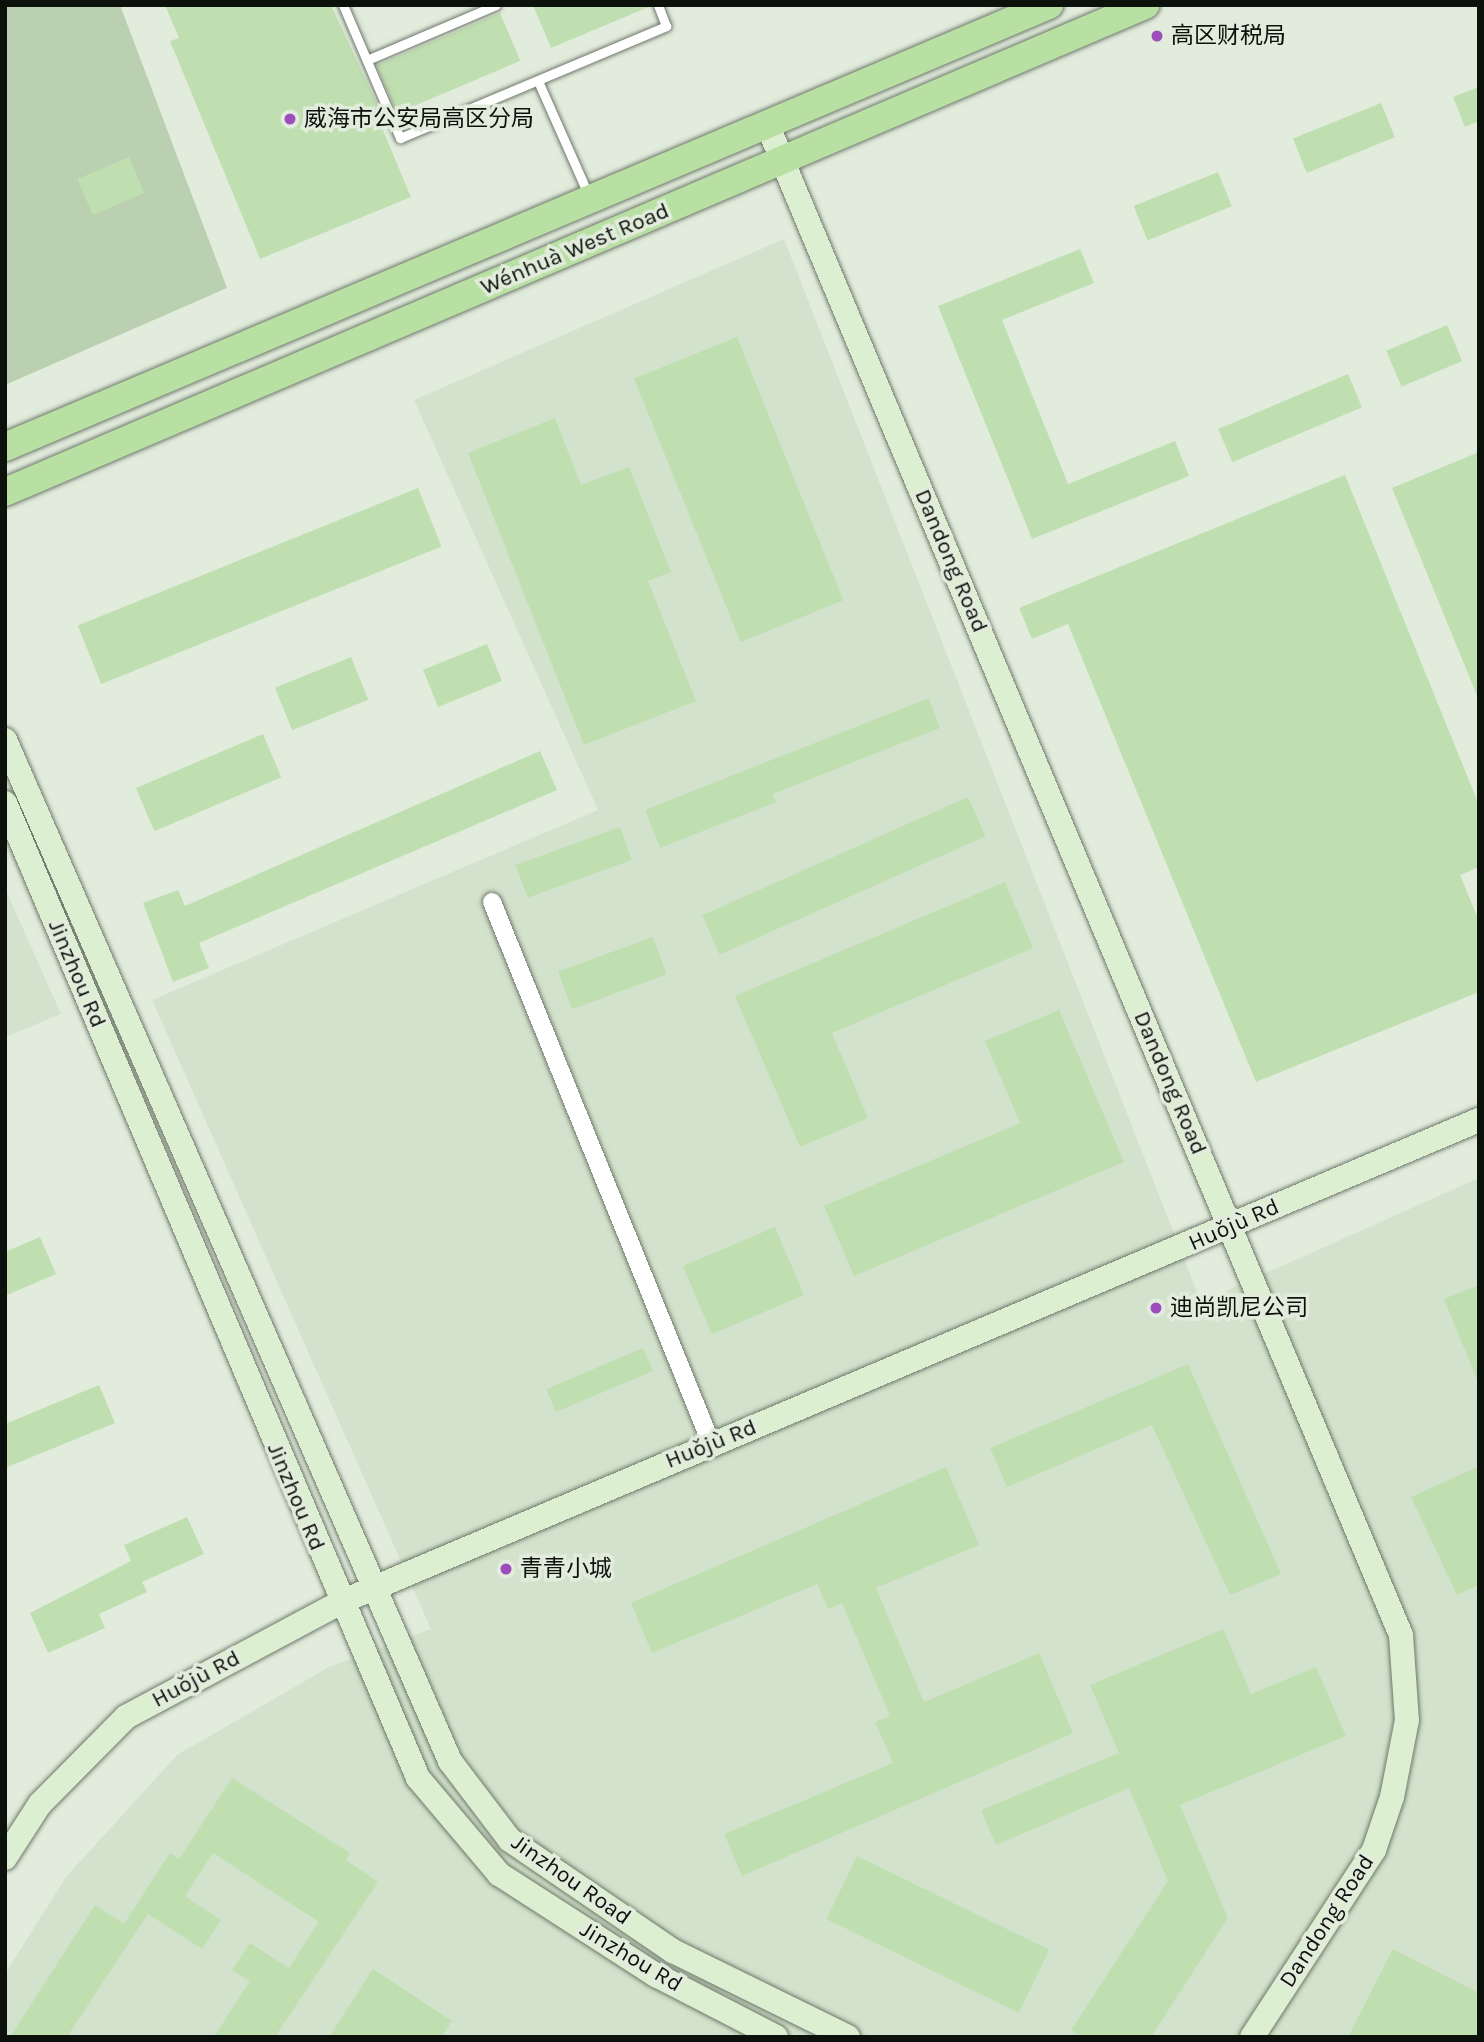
<!DOCTYPE html>
<html>
<head>
<meta charset="utf-8">
<style>
  body { margin:0 }
  #map { position:relative; width:1484px; height:2042px; overflow:hidden; background:#e2ecdd; font-family:Karla,"Noto Sans SC",sans-serif }
  div>[style] { position:absolute }
  .built>* { inset:0; background:#d3e2cc }
  .green>* { inset:0; background:#bbcfb1 }
  .building>* { inset:0; background:#c0dfb1; transform-origin:0 0 }
  .roads { filter:drop-shadow(0 0 2px #6f786b) drop-shadow(0 0 2px #6f786b) }
  .service>* { height:9px; margin:-4.5px; padding:0 4.5px; transform-origin:4.5px; border-radius:4.5px; background:#fff }
  .minor>* { height:18px; margin:-9px; padding:0 9px; transform-origin:9px; border-radius:9px; background:#fff }
  .secondary>* { height:24px; margin:-12px; padding:0 12px; transform-origin:12px; border-radius:12px; background:#dcefd0 }
  .primary>* { height:28px; margin:-14px; padding:0 14px; transform-origin:14px; border-radius:14px; background:#b8e0a2 }
  .dots>* { width:19px; height:19px; translate:-50% -50%; box-sizing:border-box; border:4px solid #e2ecdd; border-radius:50% }
  span { translate:-50% -50%; white-space:nowrap; text-align:center; line-height:1.15; -webkit-text-stroke:7px #e2ecdd; paint-order:stroke }
  .poi-label { font-size:23px; color:#0d110c }
  .left { translate:0 -50%; text-align:left }
  .street-label { font-size:23px; color:#0d110c }
  .frame { position:absolute; inset:0; border:7px solid #0d110c; pointer-events:none }
</style>
</head>
<body>
<div id="map">
  <div class="built">
    <div style="clip-path:polygon(784px 239px,1201px 1302px,1479px 1178px,1479px 2037px,5px 2037px,5px 1974px,66px 1877px,177px 1755px,329px 1667px,431px 1629px,152px 1000px,598px 810px,414px 400px)"></div>
    <div style="clip-path:polygon(5px 888px,61px 1014px,5px 1037px)"></div>
  </div>
  <div class="green">
    <div style="clip-path:polygon(5px 5px,120px 5px,227px 288px,5px 385px)"></div>
  </div>
  <div class="building">
    <div style="clip-path:polygon(165px 5px,331px 5px,384px 119px,379px 121px,411px 197px,260px 259px,170px 41px,179px 38px)"></div>
    <div style="clip-path:polygon(533px 5px,651px 5px,651px 6px,551px 48px)"></div>
    <div style="left:500px;top:13px;width:52px;height:134px;rotate:67deg"></div>
    <div style="clip-path:polygon(1479px 87px,1479px 121px,1465px 127px,1453px 97px)"></div>
    <div style="left:1381px;top:103px;width:37px;height:95px;rotate:68deg"></div>
    <div style="left:129px;top:157px;width:39px;height:56px;rotate:67deg"></div>
    <div style="left:1218px;top:172px;width:37px;height:91px;rotate:68deg"></div>
    <div style="clip-path:polygon(1080px 249px,1094px 283px,1002px 320px,1068px 484px,1175px 441px,1189px 476px,1032px 539px,938px 306px)"></div>
    <div style="left:1447px;top:325px;width:39px;height:66px;rotate:67deg"></div>
    <div style="left:737px;top:337px;width:284px;height:111px;rotate:68deg"></div>
    <div style="left:1348px;top:374px;width:36px;height:141px;rotate:67deg"></div>
    <div style="clip-path:polygon(555px 418px,581px 485px,629px 467px,671px 572px,648px 581px,696px 701px,584px 745px,468px 453px)"></div>
    <div style="clip-path:polygon(1479px 452px,1479px 698px,1478px 698px,1392px 488px)"></div>
    <div style="clip-path:polygon(1345px 475px,1479px 805px,1479px 867px,1460px 875px,1479px 921px,1479px 992px,1256px 1082px,1068px 624px,1032px 639px,1019px 608px)"></div>
    <div style="left:418px;top:488px;width:63px;height:367px;rotate:68deg"></div>
    <div style="left:487px;top:644px;width:40px;height:69px;rotate:68deg"></div>
    <div style="left:351px;top:657px;width:46px;height:82px;rotate:68deg"></div>
    <div style="clip-path:polygon(929px 698px,940px 728px,773px 794px,776px 802px,660px 848px,645px 810px)"></div>
    <div style="left:263px;top:734px;width:47px;height:138px;rotate:67deg"></div>
    <div style="clip-path:polygon(540px 751px,557px 790px,199px 943px,209px 968px,173px 982px,143px 903px,178px 890px,185px 906px)"></div>
    <div style="left:968px;top:797px;width:43px;height:291px;rotate:66deg"></div>
    <div style="left:620px;top:827px;width:35px;height:111px;rotate:70deg"></div>
    <div style="clip-path:polygon(1005px 882px,1033px 948px,832px 1033px,868px 1118px,800px 1147px,735px 996px)"></div>
    <div style="left:653px;top:937px;width:40px;height:101px;rotate:70deg"></div>
    <div style="clip-path:polygon(1059px 1010px,1124px 1162px,854px 1276px,824px 1206px,1020px 1123px,985px 1041px)"></div>
    <div style="left:775px;top:1227px;width:74px;height:100px;rotate:67deg"></div>
    <div style="clip-path:polygon(40px 1237px,56px 1274px,5px 1296px,5px 1252px)"></div>
    <div style="clip-path:polygon(1479px 1285px,1479px 1382px,1478px 1382px,1444px 1299px)"></div>
    <div style="left:643px;top:1348px;width:25px;height:105px;rotate:67deg"></div>
    <div style="clip-path:polygon(1188px 1364px,1281px 1574px,1230px 1595px,1152px 1425px,1007px 1487px,990px 1448px)"></div>
    <div style="clip-path:polygon(99px 1385px,115px 1423px,5px 1468px,5px 1424px)"></div>
    <div style="clip-path:polygon(1479px 1466px,1479px 1585px,1457px 1595px,1411px 1497px)"></div>
    <div style="clip-path:polygon(946px 1467px,979px 1545px,876px 1588px,924px 1702px,1039px 1653px,1073px 1733px,742px 1876px,724px 1834px,893px 1763px,875px 1722px,890px 1716px,842px 1603px,828px 1609px,817px 1584px,652px 1653px,631px 1603px)"></div>
    <div style="clip-path:polygon(187px 1517px,204px 1554px,142px 1582px,147px 1592px,99px 1614px,105px 1628px,48px 1653px,30px 1613px,131px 1561px,124px 1545px)"></div>
    <div style="clip-path:polygon(1223px 1629px,1251px 1694px,1316px 1667px,1346px 1736px,1180px 1805px,1228px 1918px,1151px 2037px,1081px 2037px,1071px 2030px,1168px 1881px,1129px 1788px,996px 1845px,981px 1810px,1119px 1753px,1090px 1685px)"></div>
    <div style="clip-path:polygon(232px 1778px,350px 1853px,346px 1860px,378px 1882px,275px 2037px,214px 2037px,250px 1981px,232px 1970px,250px 1943px,289px 1968px,319px 1922px,213px 1853px,185px 1896px,221px 1920px,202px 1949px,148px 1914px,67px 2037px,10px 2037px,95px 1905px,124px 1924px,170px 1853px,179px 1859px)"></div>
    <div style="left:857px;top:1856px;width:214px;height:70px;rotate:26deg"></div>
    <div style="clip-path:polygon(1393px 1949px,1479px 1993px,1479px 2037px,1348px 2037px)"></div>
    <div style="clip-path:polygon(373px 1969px,452px 2021px,441px 2037px,329px 2037px)"></div>
  </div>
  <div class="roads">
    <div class="service">
      <div style="left:343px;top:5px;width:145px;rotate:66.8deg"></div>
      <div style="left:400px;top:138px;width:289px;rotate:-22.8deg"></div>
      <div style="left:666px;top:26px;width:22px;rotate:-111deg"></div>
      <div style="left:367px;top:60px;width:140px;rotate:-23.1deg"></div>
      <div style="left:538px;top:81px;width:126px;rotate:66.1deg"></div>
    </div>
    <div class="minor">
      <div style="left:492px;top:902px;width:584px;rotate:67.96deg"></div>
    </div>
    <div class="secondary">
      <div style="left:767px;top:124px;width:1639px;rotate:67.24deg"></div>
      <div style="left:1401px;top:1635px;width:85px;rotate:86deg"></div>
      <div style="left:1407px;top:1720px;width:78px;rotate:101deg"></div>
      <div style="left:1392px;top:1797px;width:56px;rotate:108.8deg"></div>
      <div style="left:1374px;top:1850px;width:223px;rotate:123.1deg"></div>
      <div style="left:5px;top:740px;width:1114px;rotate:66.45deg"></div>
      <div style="left:450px;top:1761px;width:99px;rotate:52.8deg"></div>
      <div style="left:510px;top:1840px;width:197px;rotate:34.3deg"></div>
      <div style="left:673px;top:1951px;width:195px;rotate:26.2deg"></div>
      <div style="left:5px;top:803px;width:1059px;rotate:67.04deg"></div>
      <div style="left:418px;top:1778px;width:126px;rotate:49.8deg"></div>
      <div style="left:499px;top:1874px;width:187px;rotate:32.8deg"></div>
      <div style="left:656px;top:1975px;width:135px;rotate:27.3deg"></div>
      <div style="left:5px;top:1858px;width:64px;rotate:-57.1deg"></div>
      <div style="left:40px;top:1804px;width:122px;rotate:-45.3deg"></div>
      <div style="left:126px;top:1717px;width:244px;rotate:-28.1deg"></div>
      <div style="left:341px;top:1602px;width:1236px;rotate:-22.96deg"></div>
    </div>
    <div class="primary">
      <div style="left:5px;top:447px;width:1134px;rotate:-22.95deg"></div>
      <div style="left:5px;top:492px;width:1240px;rotate:-23.13deg"></div>
    </div>
  </div>
  <div class="dots">
    <div style="left:1157px;top:36px;background:#9e4dbd"></div>
    <div style="left:290px;top:119px;background:#9e4dbd"></div>
    <div style="left:1156px;top:1308px;background:#9e4dbd"></div>
    <div style="left:506px;top:1569px;background:#9e4dbd"></div>
  </div>
  <div class="poi-label">
    <span class="left" style="left:1171px;top:36px">高区财税局</span>
    <span class="left" style="left:304px;top:119px">威海市公安局高区分局</span>
    <span class="left" style="left:1170px;top:1308px">迪尚凯尼公司</span>
    <span class="left" style="left:520px;top:1569px">青青小城</span>
  </div>
  <div class="street-label">
    <span style="left:575px;top:249px;rotate:-23deg">Wénhuà West Road</span>
    <span style="left:951px;top:561px;rotate:67deg">Dandong Road</span>
    <span style="left:77px;top:974px;rotate:67deg">Jinzhou Rd</span>
    <span style="left:1170px;top:1083px;rotate:67deg">Dandong Road</span>
    <span style="left:1234px;top:1225px;rotate:-24deg">Huǒjù Rd</span>
    <span style="left:711px;top:1444px;rotate:-22deg">Huǒjù Rd</span>
    <span style="left:296px;top:1497px;rotate:67deg">Jinzhou Rd</span>
    <span style="left:196px;top:1679px;rotate:-28deg">Huǒjù Rd</span>
    <span style="left:571px;top:1880px;rotate:35deg">Jinzhou Road</span>
    <span style="left:1327px;top:1921px;rotate:-57deg">Dandong Road</span>
    <span style="left:631px;top:1957px;rotate:31deg">Jinzhou Rd</span>
  </div>
  <div class="frame"></div>
</div>
</body>
</html>
